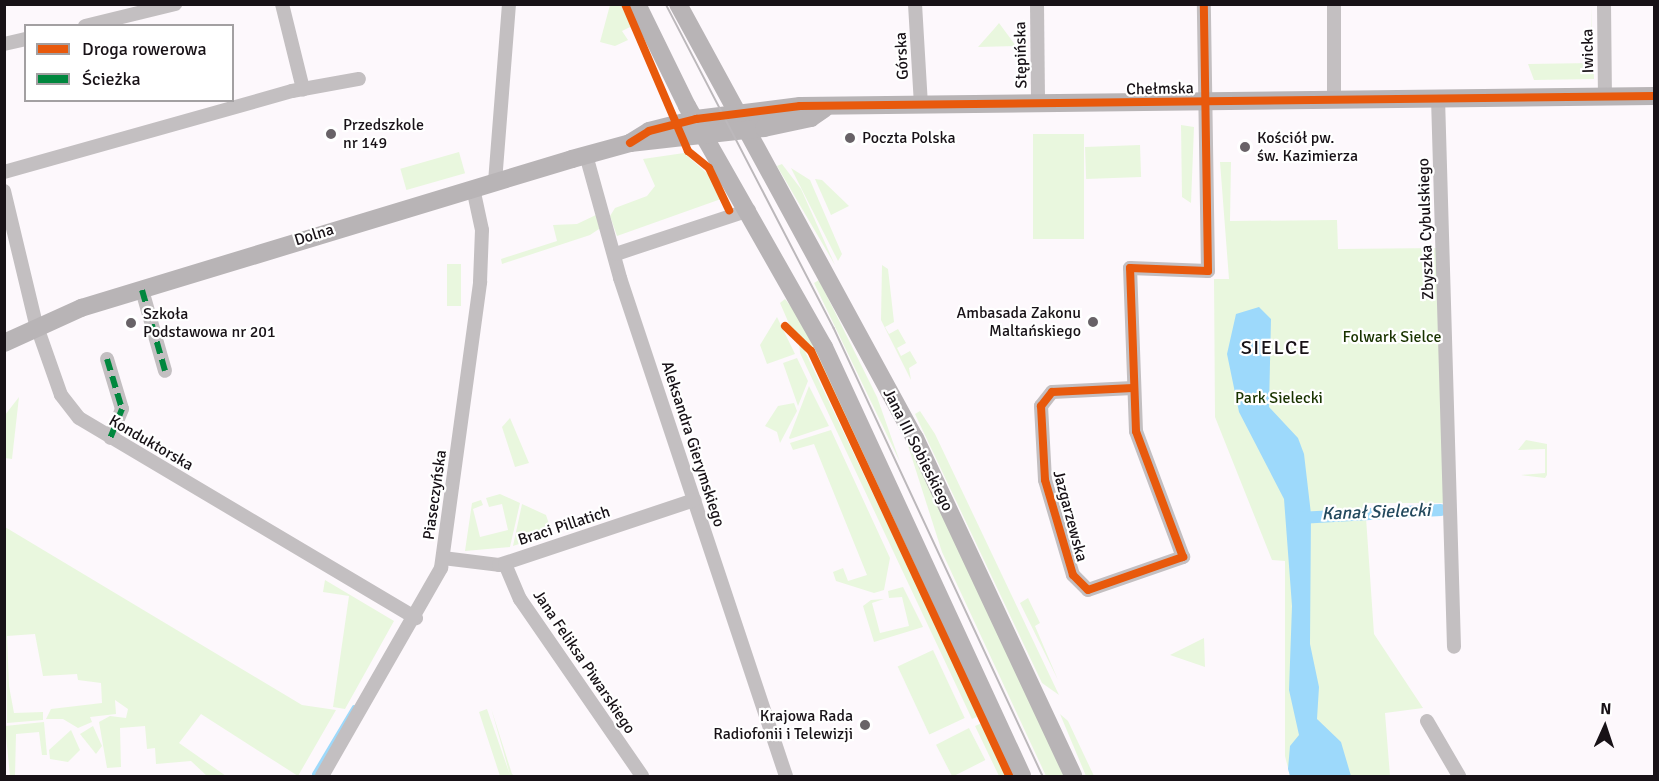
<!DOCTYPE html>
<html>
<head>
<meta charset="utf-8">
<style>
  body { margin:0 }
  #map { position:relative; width:1659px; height:781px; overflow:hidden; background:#fdf8fc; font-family:Signika,sans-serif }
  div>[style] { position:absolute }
  .green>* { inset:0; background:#e9f7de; transform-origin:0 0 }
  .water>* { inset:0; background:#9dd9fb }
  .stream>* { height:4px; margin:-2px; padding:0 2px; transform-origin:2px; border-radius:2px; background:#9dd9fb }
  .canal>* { height:12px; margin:-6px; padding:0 6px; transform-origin:6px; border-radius:6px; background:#9dd9fb }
  .street>* { height:14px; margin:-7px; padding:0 7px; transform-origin:7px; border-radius:7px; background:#c3bfc1 }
  .secondary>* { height:18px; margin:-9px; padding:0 9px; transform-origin:9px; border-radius:9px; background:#b8b4b6 }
  .tram>* { height:1.5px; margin:-0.75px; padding:0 0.75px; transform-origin:0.75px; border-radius:0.75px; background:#bcb8bb }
  .quiet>* { height:6px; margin-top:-3px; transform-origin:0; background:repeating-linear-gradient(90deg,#00873e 0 12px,transparent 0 18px) }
  .cycleway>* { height:8px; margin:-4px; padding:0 4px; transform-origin:4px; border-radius:4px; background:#e8590c }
  .dots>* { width:16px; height:16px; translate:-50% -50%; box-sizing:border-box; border:3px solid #fff; border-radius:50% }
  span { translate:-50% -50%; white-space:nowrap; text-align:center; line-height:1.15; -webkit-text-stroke:4.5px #fff; paint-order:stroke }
  .street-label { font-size:16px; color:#181217 }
  .poi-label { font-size:16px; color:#181217 }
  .left { translate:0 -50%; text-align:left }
  .right { translate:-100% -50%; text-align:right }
  .park-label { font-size:16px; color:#193300 }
  .water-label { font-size:18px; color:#23495d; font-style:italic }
  .quarter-label { font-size:20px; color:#181217; letter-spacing:1.5px }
  .frame { position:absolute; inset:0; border:6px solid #181217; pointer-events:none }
  .legend { position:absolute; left:24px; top:24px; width:210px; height:78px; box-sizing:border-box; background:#fff; border:2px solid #a3a0a2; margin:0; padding:8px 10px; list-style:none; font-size:18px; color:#181217 }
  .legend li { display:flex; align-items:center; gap:12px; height:30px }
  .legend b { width:30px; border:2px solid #a3a0a2 }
  .north { position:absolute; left:1575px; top:697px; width:60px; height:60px; -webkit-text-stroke:4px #fff; paint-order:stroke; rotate:3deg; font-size:16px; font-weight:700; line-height:24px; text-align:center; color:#181217 }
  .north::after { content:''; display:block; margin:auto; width:21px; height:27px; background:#181217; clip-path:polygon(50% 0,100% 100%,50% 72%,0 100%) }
</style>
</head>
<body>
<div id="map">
  <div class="green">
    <div style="clip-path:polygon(610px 5px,621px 5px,634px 33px,630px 27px,622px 31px,628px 40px,615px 46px,600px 42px)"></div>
    <div style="clip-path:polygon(1591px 5px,1594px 79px,1534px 80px,1528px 64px,1592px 63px)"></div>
    <div style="clip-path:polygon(999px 23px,1016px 46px,978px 47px,994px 29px)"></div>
    <div style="clip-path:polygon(1181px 125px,1194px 127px,1191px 203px,1182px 197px)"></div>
    <div style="left:1033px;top:134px;width:51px;height:105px"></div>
    <div style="left:1140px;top:145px;width:32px;height:55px;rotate:88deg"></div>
    <div style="left:459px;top:152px;width:22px;height:61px;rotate:74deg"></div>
    <div style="clip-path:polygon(684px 153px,709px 175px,721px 199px,617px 236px,610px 216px,615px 208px,647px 196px,655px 186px,643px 159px)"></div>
    <div style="clip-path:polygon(1220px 162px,1231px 162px,1230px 221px,1337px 220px,1338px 249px,1439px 248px,1449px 503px,1365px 503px,1374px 634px,1423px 708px,1385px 713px,1390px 776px,1290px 776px,1285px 756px,1285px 561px,1272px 560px,1215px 417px,1214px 279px,1229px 279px)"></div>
    <div style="clip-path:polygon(782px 164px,801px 189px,835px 265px,777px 166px)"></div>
    <div style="clip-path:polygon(791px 168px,810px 180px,842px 254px,838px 261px)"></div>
    <div style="clip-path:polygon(815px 179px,822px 180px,849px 206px,831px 215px)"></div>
    <div style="clip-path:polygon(598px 214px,602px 227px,590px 235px,502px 264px,501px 259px,557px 241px,553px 225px,577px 224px)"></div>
    <div style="left:447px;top:264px;width:14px;height:42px"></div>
    <div style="clip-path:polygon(882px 265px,888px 269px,894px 322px,885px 327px,889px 334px,898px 329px,906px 343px,897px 348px,901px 356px,910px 351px,917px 363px,909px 368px,911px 380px,881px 320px)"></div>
    <div style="clip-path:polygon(819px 280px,877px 397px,900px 462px,814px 283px)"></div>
    <div style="clip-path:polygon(785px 299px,805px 324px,983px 714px,813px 350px,790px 326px,780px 303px)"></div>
    <div style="clip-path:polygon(777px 317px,795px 354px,767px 364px,760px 345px)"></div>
    <div style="clip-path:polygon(799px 339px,979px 716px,972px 719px,800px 353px)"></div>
    <div style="clip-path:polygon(797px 358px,808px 381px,798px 406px,783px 363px)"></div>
    <div style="clip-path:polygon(809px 386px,829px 426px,790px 439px,789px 438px)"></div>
    <div style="clip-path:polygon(19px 397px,12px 459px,5px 458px,5px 415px)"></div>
    <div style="clip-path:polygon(794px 403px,797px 411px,780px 443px,777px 432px,765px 426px,778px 406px)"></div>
    <div style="clip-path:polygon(920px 411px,935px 434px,1059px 695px,1042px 683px,915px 414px)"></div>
    <div style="clip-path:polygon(510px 418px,529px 463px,515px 467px,502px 427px)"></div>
    <div style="clip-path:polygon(831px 430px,890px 558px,884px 590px,874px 593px,836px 581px,833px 572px,843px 568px,848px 581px,867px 575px,814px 444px,793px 450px,790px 443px)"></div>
    <div style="clip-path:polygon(903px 430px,1065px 776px,1046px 776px,942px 552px)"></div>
    <div style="clip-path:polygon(1526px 440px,1547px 444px,1547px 475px,1545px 478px,1521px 475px,1545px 473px,1545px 449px,1518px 450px)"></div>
    <div style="clip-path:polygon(500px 494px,520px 503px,510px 547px,465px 551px,472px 503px,481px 500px,483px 505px,473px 509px,480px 537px,508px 530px,502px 504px,489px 507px,486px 498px)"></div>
    <div style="clip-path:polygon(522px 504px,546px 515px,552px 533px,513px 546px)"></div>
    <div style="clip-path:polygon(5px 527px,302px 705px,336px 710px,298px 776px,201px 714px,179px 743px,226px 776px,207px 776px,191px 761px,156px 764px,155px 748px,147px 749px,145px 726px,120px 728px,121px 767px,107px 768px,99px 722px,110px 716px,126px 718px,128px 709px,115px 700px,116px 714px,90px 717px,92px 722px,78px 728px,63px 719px,46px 719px,51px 709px,102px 703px,101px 683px,78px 680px,77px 674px,43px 676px,35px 634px,7px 636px,9px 686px,14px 713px,43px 712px,43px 720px,7px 723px)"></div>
    <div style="clip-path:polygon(325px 580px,394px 621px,345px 709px,333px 707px,349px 596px,323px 592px)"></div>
    <div style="clip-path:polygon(903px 587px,923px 627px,874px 642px,863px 606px,871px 600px,884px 599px,872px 603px,880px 633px,909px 626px,902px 597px,889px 598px,888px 591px)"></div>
    <div style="clip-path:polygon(1028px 598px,1040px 623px,1035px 626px,1058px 680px,1020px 603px)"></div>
    <div style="clip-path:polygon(1204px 638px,1205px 667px,1170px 655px)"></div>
    <div style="left:933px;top:650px;width:75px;height:39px;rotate:65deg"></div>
    <div style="clip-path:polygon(491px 708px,512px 774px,515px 776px,500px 776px,479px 712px,487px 709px,510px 775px)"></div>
    <div style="clip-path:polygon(1060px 714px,1068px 721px,1094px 776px,1086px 776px)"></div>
    <div style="clip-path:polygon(44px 722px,47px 755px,42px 755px,39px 732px,16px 734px,15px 776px,10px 776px,5px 726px)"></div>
    <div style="clip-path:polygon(982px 723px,1004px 770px,1007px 776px,999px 776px,975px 726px)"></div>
    <div style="clip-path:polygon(93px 726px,102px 746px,96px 754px,80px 734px)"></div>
    <div style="left:969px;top:728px;width:36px;height:37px;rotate:63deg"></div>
    <div style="clip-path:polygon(71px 730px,80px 750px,68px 762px,50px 759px,49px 750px)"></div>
  </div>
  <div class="water">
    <div style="clip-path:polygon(1259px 307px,1271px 319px,1269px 407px,1298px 438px,1304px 454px,1311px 514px,1310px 644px,1319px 687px,1317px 719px,1341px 742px,1351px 776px,1290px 776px,1288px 769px,1290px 746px,1299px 735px,1289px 690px,1292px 606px,1284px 499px,1239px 412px,1227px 354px,1236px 314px)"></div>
  </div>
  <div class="stream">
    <div style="left:314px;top:774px;width:78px;rotate:-59.2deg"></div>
  </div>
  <div class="canal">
    <div style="left:1299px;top:518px;width:142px;rotate:-3.2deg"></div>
  </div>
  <div class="street">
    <div style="left:282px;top:4px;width:88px;rotate:76.1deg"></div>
    <div style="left:915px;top:4px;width:101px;rotate:86.6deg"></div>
    <div style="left:1037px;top:4px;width:100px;rotate:89.4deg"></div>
    <div style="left:1604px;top:4px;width:93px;rotate:89.4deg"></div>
    <div style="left:85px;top:26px;width:93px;rotate:-13.7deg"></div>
    <div style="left:4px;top:44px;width:23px;rotate:-13deg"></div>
    <div style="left:1438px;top:98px;width:549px;rotate:88.33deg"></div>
    <div style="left:1334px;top:100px;width:96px;rotate:-90deg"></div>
    <div style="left:586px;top:155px;width:128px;rotate:74.5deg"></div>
    <div style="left:620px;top:278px;width:525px;rotate:71.57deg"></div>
    <div style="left:4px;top:172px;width:299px;rotate:-15.7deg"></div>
    <div style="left:292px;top:91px;width:68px;rotate:-10.2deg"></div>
    <div style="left:495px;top:182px;width:179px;rotate:-85.5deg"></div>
    <div style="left:4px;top:191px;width:137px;rotate:76.5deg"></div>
    <div style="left:36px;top:324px;width:75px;rotate:70.6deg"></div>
    <div style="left:61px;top:395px;width:29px;rotate:52deg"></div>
    <div style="left:79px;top:418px;width:392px;rotate:30.7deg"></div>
    <div style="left:616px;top:254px;width:140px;rotate:-18.3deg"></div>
    <div style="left:142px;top:290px;width:84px;rotate:74.1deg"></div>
    <div style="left:107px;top:359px;width:52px;rotate:73.3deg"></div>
    <div style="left:122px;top:409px;width:31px;rotate:112deg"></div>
    <div style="left:1133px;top:388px;width:81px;rotate:177.2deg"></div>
    <div style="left:1052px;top:392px;width:18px;rotate:128deg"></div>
    <div style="left:1041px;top:406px;width:74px;rotate:86.9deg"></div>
    <div style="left:1045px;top:480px;width:99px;rotate:73.6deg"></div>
    <div style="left:1073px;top:575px;width:21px;rotate:45deg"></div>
    <div style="left:1088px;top:590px;width:101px;rotate:-19.2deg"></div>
    <div style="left:1183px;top:557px;width:134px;rotate:-110.5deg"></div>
    <div style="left:1136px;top:431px;width:163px;rotate:-92.1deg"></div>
    <div style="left:1130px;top:268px;width:78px;rotate:2.2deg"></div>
    <div style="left:1208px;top:271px;width:267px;rotate:-90.9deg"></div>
    <div style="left:443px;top:558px;width:56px;rotate:7.1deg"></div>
    <div style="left:499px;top:565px;width:206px;rotate:-18.4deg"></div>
    <div style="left:505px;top:564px;width:38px;rotate:67deg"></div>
    <div style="left:520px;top:599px;width:215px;rotate:55.4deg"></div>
    <div style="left:1427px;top:721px;width:64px;rotate:59.8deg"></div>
    <div style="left:322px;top:776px;width:240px;rotate:-60.2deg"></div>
    <div style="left:441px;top:568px;width:289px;rotate:-82.2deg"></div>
    <div style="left:480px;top:282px;width:52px;rotate:-87.8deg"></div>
    <div style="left:482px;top:230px;width:43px;rotate:-102.1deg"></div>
  </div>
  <div class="secondary">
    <div style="left:637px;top:4px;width:114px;rotate:63.9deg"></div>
    <div style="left:687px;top:106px;width:277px;rotate:60.4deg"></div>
    <div style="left:824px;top:347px;width:472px;rotate:65.2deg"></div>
    <div style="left:678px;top:4px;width:494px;rotate:61.4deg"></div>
    <div style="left:915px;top:438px;width:373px;rotate:64.9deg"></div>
    <div style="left:630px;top:143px;width:22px;rotate:-32deg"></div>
    <div style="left:649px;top:131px;width:49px;rotate:-14.3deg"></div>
    <div style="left:696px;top:119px;width:105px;rotate:-7.1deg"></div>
    <div style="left:800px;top:106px;width:854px;rotate:-0.67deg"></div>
    <div style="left:4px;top:343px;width:85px;rotate:-24.4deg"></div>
    <div style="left:81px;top:308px;width:513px;rotate:-16.88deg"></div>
    <div style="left:572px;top:159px;width:60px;rotate:-15.4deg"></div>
    <div style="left:630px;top:143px;width:135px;rotate:-6.4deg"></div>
    <div style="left:764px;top:128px;width:48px;rotate:-12deg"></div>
    <div style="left:811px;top:118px;width:16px;rotate:-35deg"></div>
  </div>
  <div class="tram">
    <div style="left:666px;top:4px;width:365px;rotate:62.6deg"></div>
    <div style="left:834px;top:328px;width:494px;rotate:65deg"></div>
  </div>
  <div class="quiet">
    <div style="left:142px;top:290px;width:84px;rotate:74.1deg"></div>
    <div style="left:107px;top:359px;width:52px;rotate:73.3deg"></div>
    <div style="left:122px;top:409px;width:31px;rotate:112deg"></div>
  </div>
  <div class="cycleway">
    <div style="left:625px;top:4px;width:160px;rotate:66.8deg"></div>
    <div style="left:688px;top:151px;width:27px;rotate:39deg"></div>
    <div style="left:709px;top:168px;width:47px;rotate:64.5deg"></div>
    <div style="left:630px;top:143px;width:22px;rotate:-32deg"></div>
    <div style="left:649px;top:131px;width:49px;rotate:-14.3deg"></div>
    <div style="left:696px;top:119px;width:105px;rotate:-7.1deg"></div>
    <div style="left:800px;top:106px;width:854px;rotate:-0.67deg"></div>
    <div style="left:785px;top:326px;width:36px;rotate:44deg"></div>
    <div style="left:811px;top:351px;width:469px;rotate:65deg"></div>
    <div style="left:1133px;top:388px;width:81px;rotate:177.2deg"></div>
    <div style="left:1052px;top:392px;width:18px;rotate:128deg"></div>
    <div style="left:1041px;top:406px;width:74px;rotate:86.9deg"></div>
    <div style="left:1045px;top:480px;width:99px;rotate:73.6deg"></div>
    <div style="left:1073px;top:575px;width:21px;rotate:45deg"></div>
    <div style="left:1088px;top:590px;width:101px;rotate:-19.2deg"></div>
    <div style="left:1183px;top:557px;width:134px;rotate:-110.5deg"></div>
    <div style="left:1136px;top:431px;width:163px;rotate:-92.1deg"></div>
    <div style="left:1130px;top:268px;width:78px;rotate:2.2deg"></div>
    <div style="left:1208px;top:271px;width:267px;rotate:-90.9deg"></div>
  </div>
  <div class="dots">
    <div style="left:331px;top:134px;background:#686267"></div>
    <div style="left:850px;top:138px;background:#686267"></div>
    <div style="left:1245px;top:147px;background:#686267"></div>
    <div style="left:1093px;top:322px;background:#686267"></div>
    <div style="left:131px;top:323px;background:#686267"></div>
    <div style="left:865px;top:725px;background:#686267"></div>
  </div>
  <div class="street-label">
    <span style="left:1588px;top:51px;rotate:-91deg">Iwicka</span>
    <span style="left:1021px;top:55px;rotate:-91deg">Stępińska</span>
    <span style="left:902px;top:56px;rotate:-93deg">Górska</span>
    <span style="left:1160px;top:89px;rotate:-1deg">Chełmska</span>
    <span style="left:1426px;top:229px;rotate:-92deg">Zbyszka Cybulskiego</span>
    <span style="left:314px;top:235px;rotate:-17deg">Dolna</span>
    <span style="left:151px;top:443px;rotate:30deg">Konduktorska</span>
    <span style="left:693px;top:444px;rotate:72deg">Aleksandra Gierymskiego</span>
    <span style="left:918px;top:450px;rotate:63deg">Jana III Sobieskiego</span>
    <span style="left:435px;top:495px;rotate:-82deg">Piaseczyńska</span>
    <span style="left:1070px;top:516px;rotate:75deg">Jazgarzewska</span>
    <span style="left:564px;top:526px;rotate:-18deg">Braci Pillatich</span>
    <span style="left:584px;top:662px;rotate:56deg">Jana Feliksa Piwarskiego</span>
  </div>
  <div class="poi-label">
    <span class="left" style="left:343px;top:134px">Przedszkole<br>nr 149</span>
    <span class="left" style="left:862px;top:138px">Poczta Polska</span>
    <span class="left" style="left:1257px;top:147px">Kościół pw.<br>św. Kazimierza</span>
    <span class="right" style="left:1081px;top:322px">Ambasada Zakonu<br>Maltańskiego</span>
    <span class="left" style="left:143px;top:323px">Szkoła<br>Podstawowa nr 201</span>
    <span class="right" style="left:853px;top:725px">Krajowa Rada<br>Radiofonii i Telewizji</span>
  </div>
  <div class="park-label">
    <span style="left:1392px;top:337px">Folwark Sielce</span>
    <span style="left:1279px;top:398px">Park Sielecki</span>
  </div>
  <div class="water-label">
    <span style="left:1376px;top:512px;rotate:-2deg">Kanał Sielecki</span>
  </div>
  <div class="quarter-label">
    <span style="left:1276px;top:347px">SIELCE</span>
  </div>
  <div class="frame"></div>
  <ul class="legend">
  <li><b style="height:8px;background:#e8590c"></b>Droga rowerowa</li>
  <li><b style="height:8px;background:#00873e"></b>Ścieżka</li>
  </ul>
  <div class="north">N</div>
</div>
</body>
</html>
